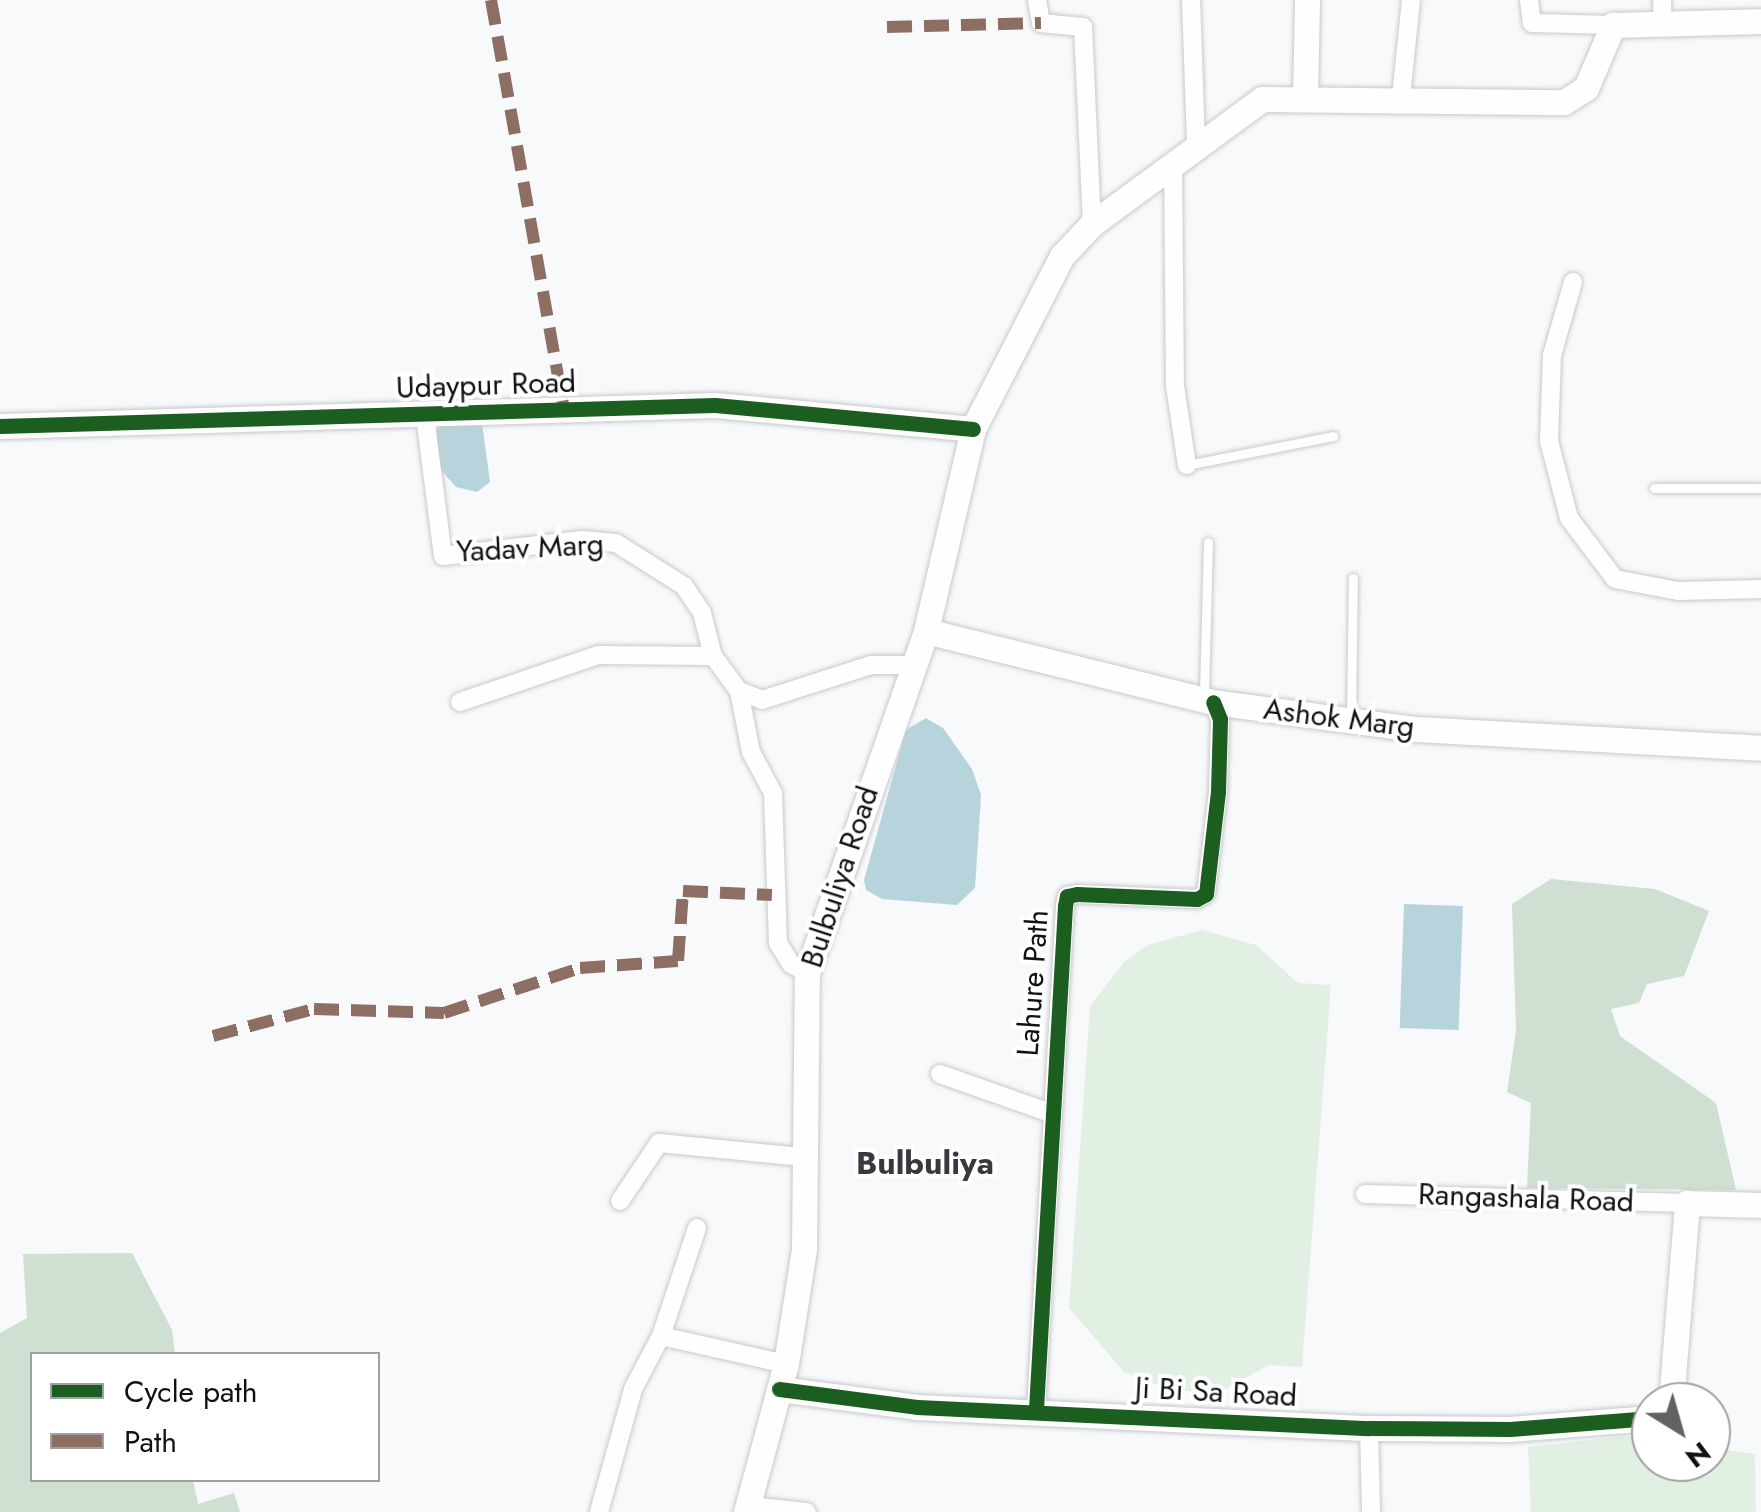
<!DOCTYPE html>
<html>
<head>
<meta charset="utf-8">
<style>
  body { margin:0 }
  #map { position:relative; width:1761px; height:1512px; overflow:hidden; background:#f7f9fb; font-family:Jost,sans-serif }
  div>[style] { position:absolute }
  .green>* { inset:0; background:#e2f0e4 }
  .forest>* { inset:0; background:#cfdfd2 }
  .water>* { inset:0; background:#b7d4dd; transform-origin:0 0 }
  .roads { filter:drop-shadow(0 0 2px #c8c9cb) drop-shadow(0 0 2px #c8c9cb) }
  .lane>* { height:9px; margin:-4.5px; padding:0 4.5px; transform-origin:4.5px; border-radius:4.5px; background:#fefefe }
  .street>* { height:18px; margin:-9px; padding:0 9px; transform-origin:9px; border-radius:9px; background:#fefefe }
  .secondary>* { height:25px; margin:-12.5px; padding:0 12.5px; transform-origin:12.5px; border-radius:12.5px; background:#fefefe }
  .quiet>* { height:12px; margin-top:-6px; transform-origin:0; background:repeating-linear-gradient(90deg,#8d6e63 0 25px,transparent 0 37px) }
  .cycleway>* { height:15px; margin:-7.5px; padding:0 7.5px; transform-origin:7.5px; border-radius:7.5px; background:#1b5e20 }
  span { translate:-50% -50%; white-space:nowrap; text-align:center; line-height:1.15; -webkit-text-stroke:8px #fff; paint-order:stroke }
  .street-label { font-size:30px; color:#101113 }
  .neighbourhood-label { font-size:32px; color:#37393e; font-weight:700 }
  .legend { position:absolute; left:30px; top:1352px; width:350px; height:130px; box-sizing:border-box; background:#fff; border:2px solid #9fa0a1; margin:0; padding:12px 18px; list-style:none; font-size:30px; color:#101113 }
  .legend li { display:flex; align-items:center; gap:20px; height:50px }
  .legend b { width:50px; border:2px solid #9fa0a1 }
  .north { position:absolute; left:1631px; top:1382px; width:100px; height:100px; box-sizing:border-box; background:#fff; border:2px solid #9fa0a1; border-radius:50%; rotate:143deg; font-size:28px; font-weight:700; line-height:40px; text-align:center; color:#101113 }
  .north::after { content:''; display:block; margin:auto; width:35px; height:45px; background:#616264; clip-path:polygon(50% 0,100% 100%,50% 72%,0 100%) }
</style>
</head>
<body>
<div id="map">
  <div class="green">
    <div style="clip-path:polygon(1202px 930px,1256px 945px,1298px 983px,1331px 985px,1302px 1367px,1269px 1365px,1227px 1388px,1177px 1392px,1124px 1372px,1069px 1308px,1090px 1006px,1125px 961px,1148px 945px)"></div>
    <div style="clip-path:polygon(1624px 1436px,1651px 1440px,1651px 1462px,1711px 1462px,1711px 1448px,1755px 1454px,1756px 1512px,1531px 1512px,1528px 1447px)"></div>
  </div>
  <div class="forest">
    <div style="clip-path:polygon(1551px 879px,1655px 889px,1709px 911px,1684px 976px,1647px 984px,1639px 1003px,1611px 1009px,1620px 1036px,1716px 1103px,1736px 1190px,1527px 1188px,1531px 1103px,1507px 1092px,1516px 1031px,1512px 904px)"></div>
    <div style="clip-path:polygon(132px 1253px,172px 1330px,175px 1354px,32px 1354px,32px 1480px,193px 1480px,198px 1504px,234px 1493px,240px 1512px,0 1512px,0 1333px,27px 1318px,23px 1254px)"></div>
  </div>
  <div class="water">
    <div style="clip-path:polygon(482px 423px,490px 482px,477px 492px,456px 487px,440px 469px,436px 432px,440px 426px)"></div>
    <div style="clip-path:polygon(926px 718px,943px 728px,972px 769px,981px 795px,975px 888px,957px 905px,882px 899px,866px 890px,864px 880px,906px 730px)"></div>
    <div style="left:1404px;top:904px;width:59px;height:124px;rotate:2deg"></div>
  </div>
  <div class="roads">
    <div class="lane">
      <div style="left:1187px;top:465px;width:149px;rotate:-11.2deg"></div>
      <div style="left:1654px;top:488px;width:107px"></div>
      <div style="left:1204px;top:694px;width:152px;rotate:-88.5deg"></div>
      <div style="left:1351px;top:718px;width:140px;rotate:-89.2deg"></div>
    </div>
    <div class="street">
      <div style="left:1037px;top:0;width:23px;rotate:80deg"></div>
      <div style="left:1041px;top:23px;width:42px;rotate:5.4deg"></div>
      <div style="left:1083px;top:27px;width:197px;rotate:87.4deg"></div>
      <div style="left:1191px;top:0;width:144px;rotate:88deg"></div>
      <div style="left:1529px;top:0;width:23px;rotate:83deg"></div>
      <div style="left:1532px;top:23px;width:81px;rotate:1.4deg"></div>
      <div style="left:1662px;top:0;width:23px;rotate:88deg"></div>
      <div style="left:1401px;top:97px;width:98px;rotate:-84.1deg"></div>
      <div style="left:1173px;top:161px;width:225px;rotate:89.5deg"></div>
      <div style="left:1175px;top:386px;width:80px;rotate:81.4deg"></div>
      <div style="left:1573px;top:282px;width:76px;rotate:106deg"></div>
      <div style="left:1552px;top:355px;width:86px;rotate:92deg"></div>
      <div style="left:1549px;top:441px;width:80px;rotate:75.4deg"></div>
      <div style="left:1569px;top:518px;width:76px;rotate:53deg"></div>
      <div style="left:1615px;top:579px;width:64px;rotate:10.8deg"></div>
      <div style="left:1678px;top:591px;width:83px;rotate:-1.4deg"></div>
      <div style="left:425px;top:416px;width:141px;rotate:82.7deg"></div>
      <div style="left:443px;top:556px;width:140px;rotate:-6.6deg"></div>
      <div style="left:582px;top:540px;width:34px;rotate:5deg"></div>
      <div style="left:616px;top:543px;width:80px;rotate:32.3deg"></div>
      <div style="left:684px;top:586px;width:32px;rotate:56deg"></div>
      <div style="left:702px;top:613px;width:44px;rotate:75.7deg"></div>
      <div style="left:713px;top:656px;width:44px;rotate:53.4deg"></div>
      <div style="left:739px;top:691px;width:25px;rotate:21deg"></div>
      <div style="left:762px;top:700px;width:114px;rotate:-17.8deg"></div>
      <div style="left:871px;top:665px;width:39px"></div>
      <div style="left:739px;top:691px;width:62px;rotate:78.9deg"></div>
      <div style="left:751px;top:752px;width:47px;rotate:61.8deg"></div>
      <div style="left:773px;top:793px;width:150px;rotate:88.1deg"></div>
      <div style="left:778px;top:943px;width:25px;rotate:58deg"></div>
      <div style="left:791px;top:964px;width:18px;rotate:29deg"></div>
      <div style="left:460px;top:702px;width:146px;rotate:-18.8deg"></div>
      <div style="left:598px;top:655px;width:115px;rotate:0.5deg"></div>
      <div style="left:940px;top:1074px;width:117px;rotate:19.5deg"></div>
      <div style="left:1365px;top:1194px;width:322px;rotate:1.6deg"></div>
      <div style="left:620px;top:1201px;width:70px;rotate:-56.1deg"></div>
      <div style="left:659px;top:1143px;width:145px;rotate:5.6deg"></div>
      <div style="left:697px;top:1228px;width:114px;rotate:108.4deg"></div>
      <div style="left:661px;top:1336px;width:128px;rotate:12.6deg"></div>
      <div style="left:1036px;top:1409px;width:504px;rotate:-86.7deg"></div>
      <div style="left:1065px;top:906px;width:10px;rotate:-79deg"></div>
      <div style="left:1067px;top:896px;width:10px;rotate:-11deg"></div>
      <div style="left:1077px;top:894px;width:120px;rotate:2.4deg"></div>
      <div style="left:1197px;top:899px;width:10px;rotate:-29deg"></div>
      <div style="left:1206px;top:894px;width:103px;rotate:-83.3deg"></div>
      <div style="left:1218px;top:792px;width:73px;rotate:-88.4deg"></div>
      <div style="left:1220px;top:719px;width:18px;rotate:-112deg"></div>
      <div style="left:1369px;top:1428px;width:84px;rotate:88.6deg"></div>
      <div style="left:749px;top:1506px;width:58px;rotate:5.9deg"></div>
      <div style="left:599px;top:1512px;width:128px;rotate:-74.5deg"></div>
      <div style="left:633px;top:1389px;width:60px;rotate:-62.2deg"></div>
    </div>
    <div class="secondary">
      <div style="left:1305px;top:98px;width:98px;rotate:-88.8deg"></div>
      <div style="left:0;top:426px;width:715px;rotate:-1.68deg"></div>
      <div style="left:715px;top:405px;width:259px;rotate:5.3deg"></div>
      <div style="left:926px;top:631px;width:296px;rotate:13.9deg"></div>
      <div style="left:1213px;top:702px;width:204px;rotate:7.6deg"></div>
      <div style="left:1415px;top:729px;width:347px;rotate:3.1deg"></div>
      <div style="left:779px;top:1389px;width:139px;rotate:7.4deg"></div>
      <div style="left:917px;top:1407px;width:452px;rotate:2.7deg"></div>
      <div style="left:1369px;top:1428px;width:141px;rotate:0.4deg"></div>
      <div style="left:1510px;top:1429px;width:141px;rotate:-4.5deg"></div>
      <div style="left:1671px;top:1402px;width:200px;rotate:-85.4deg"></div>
      <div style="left:1687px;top:1203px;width:74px;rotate:1.5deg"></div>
      <div style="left:746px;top:1512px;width:153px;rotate:-74.9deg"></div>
      <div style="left:786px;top:1364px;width:116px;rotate:-81.1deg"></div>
      <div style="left:804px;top:1249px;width:276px;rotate:-89.4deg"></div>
      <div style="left:807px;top:973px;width:362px;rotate:-70.8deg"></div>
      <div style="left:926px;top:631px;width:207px;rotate:-76.9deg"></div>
      <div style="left:973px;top:429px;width:195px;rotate:-62.8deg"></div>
      <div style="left:1062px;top:256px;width:44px;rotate:-46.8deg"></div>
      <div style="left:1092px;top:224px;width:211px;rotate:-36.3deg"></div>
      <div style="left:1262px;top:99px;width:302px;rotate:0.6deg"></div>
      <div style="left:1564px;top:102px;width:26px;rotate:-32deg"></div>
      <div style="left:1586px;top:88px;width:69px;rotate:-66.8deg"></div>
      <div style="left:1613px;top:25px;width:148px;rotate:-1.5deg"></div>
    </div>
  </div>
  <div class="quiet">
    <div style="left:491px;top:0;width:415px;rotate:79.9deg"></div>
    <div style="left:887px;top:27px;width:154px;rotate:-1.5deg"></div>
    <div style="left:213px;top:1036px;width:105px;rotate:-15deg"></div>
    <div style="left:314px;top:1009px;width:130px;rotate:1.8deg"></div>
    <div style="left:444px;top:1013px;width:143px;rotate:-18.3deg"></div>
    <div style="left:580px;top:968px;width:98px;rotate:-4.1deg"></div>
    <div style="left:678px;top:961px;width:70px;rotate:-85.9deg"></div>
    <div style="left:683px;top:891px;width:89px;rotate:2.6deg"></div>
  </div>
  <div class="cycleway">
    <div style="left:0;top:426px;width:715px;rotate:-1.68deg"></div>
    <div style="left:715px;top:405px;width:259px;rotate:5.3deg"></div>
    <div style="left:779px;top:1389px;width:139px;rotate:7.4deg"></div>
    <div style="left:917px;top:1407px;width:452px;rotate:2.7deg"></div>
    <div style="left:1369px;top:1428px;width:141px;rotate:0.4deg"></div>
    <div style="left:1510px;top:1429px;width:141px;rotate:-4.5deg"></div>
    <div style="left:1036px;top:1409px;width:504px;rotate:-86.7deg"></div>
    <div style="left:1065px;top:906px;width:10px;rotate:-79deg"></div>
    <div style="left:1067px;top:896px;width:10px;rotate:-11deg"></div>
    <div style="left:1077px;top:894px;width:120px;rotate:2.4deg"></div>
    <div style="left:1197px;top:899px;width:10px;rotate:-29deg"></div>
    <div style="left:1206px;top:894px;width:103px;rotate:-83.3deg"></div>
    <div style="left:1218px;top:792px;width:73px;rotate:-88.4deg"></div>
    <div style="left:1220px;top:719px;width:18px;rotate:-112deg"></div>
  </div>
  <div class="street-label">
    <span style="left:486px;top:385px;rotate:-2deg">Udaypur Road</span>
    <span style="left:530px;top:548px;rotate:-3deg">Yadav Marg</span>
    <span style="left:1339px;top:718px;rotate:7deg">Ashok Marg</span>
    <span style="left:840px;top:877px;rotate:-72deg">Bulbuliya Road</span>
    <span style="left:1033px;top:983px;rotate:-86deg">Lahure Path</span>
    <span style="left:1526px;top:1198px;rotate:2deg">Rangashala Road</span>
    <span style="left:1216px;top:1392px;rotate:3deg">Ji Bi Sa Road</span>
  </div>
  <div class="neighbourhood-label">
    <span style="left:925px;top:1163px">Bulbuliya</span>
  </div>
  <ul class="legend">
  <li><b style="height:12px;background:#1b5e20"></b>Cycle path</li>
  <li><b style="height:12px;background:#8d6e63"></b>Path</li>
  </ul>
  <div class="north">N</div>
</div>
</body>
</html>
